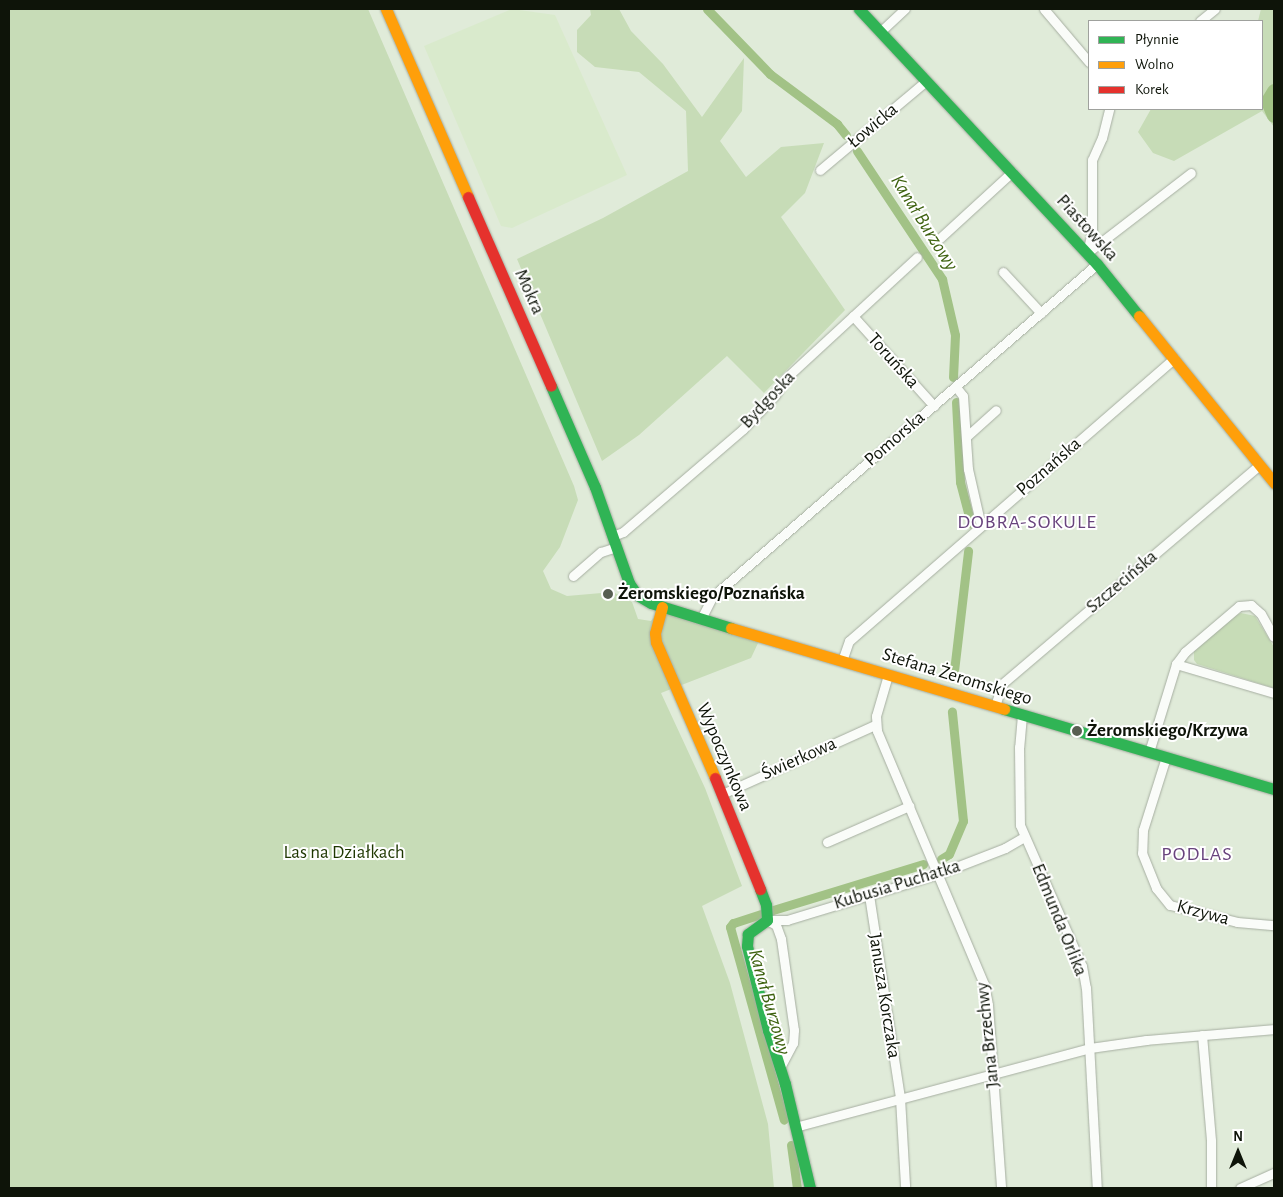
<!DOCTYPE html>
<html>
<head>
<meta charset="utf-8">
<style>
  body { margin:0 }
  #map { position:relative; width:1283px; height:1197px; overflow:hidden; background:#e0ebd9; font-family:"Alegreya Sans",sans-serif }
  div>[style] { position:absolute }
  .built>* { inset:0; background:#d9eacc }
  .green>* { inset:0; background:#c7dcb7 }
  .canal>* { height:9px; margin:-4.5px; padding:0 4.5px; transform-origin:4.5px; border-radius:4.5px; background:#a2c286 }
  .river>* { height:15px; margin:-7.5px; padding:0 7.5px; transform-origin:7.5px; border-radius:7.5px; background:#a2c286 }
  .roads { filter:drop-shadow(0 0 1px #a6aea1) drop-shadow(0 0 1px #a6aea1) }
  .street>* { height:9px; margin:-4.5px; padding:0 4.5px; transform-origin:4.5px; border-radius:4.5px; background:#fafcf9 }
  .fast>* { height:11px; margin:-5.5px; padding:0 5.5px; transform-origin:5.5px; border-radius:5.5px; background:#30b455 }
  .slow>* { height:11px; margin:-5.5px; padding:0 5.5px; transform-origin:5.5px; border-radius:5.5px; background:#ff9f0a }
  .jam>* { height:11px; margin:-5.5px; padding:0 5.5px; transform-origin:5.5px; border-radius:5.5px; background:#e5322d }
  .dots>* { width:14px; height:14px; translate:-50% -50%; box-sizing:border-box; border:2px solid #fff; border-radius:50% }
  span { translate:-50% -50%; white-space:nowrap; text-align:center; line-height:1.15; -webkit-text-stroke:4px #fff; paint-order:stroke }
  .street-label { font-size:19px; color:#0e1409 }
  .poi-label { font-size:19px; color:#0e1409; font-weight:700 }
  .left { translate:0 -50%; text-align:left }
  .park-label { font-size:19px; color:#1e3700 }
  .water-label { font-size:20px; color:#3d620f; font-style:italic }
  .neighbourhood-label { font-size:20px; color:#68437d; letter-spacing:1px }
  .frame { position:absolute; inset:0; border:10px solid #0e1409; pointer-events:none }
  .legend { position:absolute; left:1088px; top:20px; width:175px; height:90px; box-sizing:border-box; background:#fff; border:1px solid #9fa19d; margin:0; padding:6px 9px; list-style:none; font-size:15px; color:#0e1409 }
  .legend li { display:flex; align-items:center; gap:10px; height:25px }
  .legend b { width:25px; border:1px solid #9fa19d }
  .north { position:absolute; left:1213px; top:1127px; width:50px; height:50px; -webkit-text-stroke:4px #fff; paint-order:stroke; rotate:0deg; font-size:14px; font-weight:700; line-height:20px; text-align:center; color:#0e1409 }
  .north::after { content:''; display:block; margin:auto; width:18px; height:22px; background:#0e1409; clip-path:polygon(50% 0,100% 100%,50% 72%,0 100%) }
</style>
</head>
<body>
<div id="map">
  <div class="built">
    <div style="clip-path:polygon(512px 9px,555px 15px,627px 175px,512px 228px,501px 226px,424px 46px)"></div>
  </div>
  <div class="green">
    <div style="clip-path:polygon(9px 9px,368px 9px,574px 486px,578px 500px,560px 547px,543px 571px,551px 589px,567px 596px,613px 592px,632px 602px,638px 619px,651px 621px,659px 611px,759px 641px,751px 658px,661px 693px,705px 788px,742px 886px,702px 906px,730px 983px,768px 1124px,774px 1188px,9px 1188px)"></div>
    <div style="clip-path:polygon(590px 9px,619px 9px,631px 31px,663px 64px,702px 117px,744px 58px,742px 111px,720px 141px,746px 177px,781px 147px,824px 143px,805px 193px,781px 217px,845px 310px,764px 393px,727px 356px,639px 435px,602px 461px,517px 259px,603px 218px,688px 171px,686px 111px,639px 72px,595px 67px,577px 52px,577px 30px,591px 15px)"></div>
    <div style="clip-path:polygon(1261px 9px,1274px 9px,1274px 127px,1262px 111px,1174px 161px,1153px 153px,1138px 132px,1151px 109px,1262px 109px,1262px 21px,1258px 21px)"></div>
    <div style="clip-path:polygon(1241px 613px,1255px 616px,1274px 647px,1274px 688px,1197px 664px,1194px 660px,1194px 650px,1232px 617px)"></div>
  </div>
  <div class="canal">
    <div style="left:707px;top:9px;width:91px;rotate:45.9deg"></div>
    <div style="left:770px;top:74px;width:84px;rotate:36.7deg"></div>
    <div style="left:837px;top:124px;width:14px;rotate:51deg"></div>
    <div style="left:857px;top:151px;width:154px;rotate:56.4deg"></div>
    <div style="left:942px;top:279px;width:57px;rotate:76.9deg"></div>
    <div style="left:955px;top:335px;width:42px;rotate:92.7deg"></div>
    <div style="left:956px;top:402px;width:80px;rotate:87.1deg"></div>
    <div style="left:960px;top:482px;width:43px;rotate:75.3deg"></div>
    <div style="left:954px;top:671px;width:121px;rotate:-83.3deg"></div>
    <div style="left:941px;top:859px;width:9px;rotate:-32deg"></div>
    <div style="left:949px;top:854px;width:36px;rotate:-67deg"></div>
    <div style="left:963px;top:821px;width:110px;rotate:-95.8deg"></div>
    <div style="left:773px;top:910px;width:157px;rotate:-17deg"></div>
    <div style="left:761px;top:914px;width:29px;rotate:162deg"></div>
    <div style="left:733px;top:923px;width:5px;rotate:127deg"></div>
    <div style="left:730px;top:927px;width:200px;rotate:74.4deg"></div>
    <div style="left:791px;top:1145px;width:43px;rotate:82.1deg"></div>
  </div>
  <div class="river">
    <div style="left:1274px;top:91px;width:12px;rotate:121deg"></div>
    <div style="left:1268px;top:101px;width:15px;rotate:67deg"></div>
  </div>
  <div class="roads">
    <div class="street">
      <div style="left:1044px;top:9px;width:70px;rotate:49.7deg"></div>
      <div style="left:1200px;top:21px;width:19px;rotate:-39deg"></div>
      <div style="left:880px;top:32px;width:34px;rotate:-43deg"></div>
      <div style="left:820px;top:170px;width:138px;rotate:-40deg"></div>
      <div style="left:940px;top:238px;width:98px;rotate:-42.5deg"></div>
      <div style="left:1087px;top:253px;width:23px;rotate:-77deg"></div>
      <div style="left:1092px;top:231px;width:71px;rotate:-90deg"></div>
      <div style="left:1092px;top:160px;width:24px;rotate:-66deg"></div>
      <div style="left:1102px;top:138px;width:30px;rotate:-76deg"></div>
      <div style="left:1087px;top:253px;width:131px;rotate:-37.6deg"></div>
      <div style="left:1003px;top:272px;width:56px;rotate:47.2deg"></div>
      <div style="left:853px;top:316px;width:121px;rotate:48deg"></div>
      <div style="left:956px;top:387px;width:11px;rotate:52deg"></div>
      <div style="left:963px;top:396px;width:73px;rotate:86.1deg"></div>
      <div style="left:968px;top:469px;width:58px;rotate:77.2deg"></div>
      <div style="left:966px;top:437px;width:40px;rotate:-42deg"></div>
      <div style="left:613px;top:536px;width:11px;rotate:-22deg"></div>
      <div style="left:623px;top:532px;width:158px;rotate:-40.6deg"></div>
      <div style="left:743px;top:429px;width:47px;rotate:-46.7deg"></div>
      <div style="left:775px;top:395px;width:20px;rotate:-57deg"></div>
      <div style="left:786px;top:378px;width:178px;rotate:-42.7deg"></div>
      <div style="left:573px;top:576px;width:37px;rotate:-41deg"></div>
      <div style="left:601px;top:552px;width:16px;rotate:-18deg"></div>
      <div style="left:701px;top:619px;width:25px;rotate:-63deg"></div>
      <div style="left:712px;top:597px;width:509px;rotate:-40.86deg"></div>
      <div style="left:842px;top:661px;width:21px;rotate:-71deg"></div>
      <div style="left:849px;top:641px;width:431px;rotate:-41deg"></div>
      <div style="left:1176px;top:664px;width:102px;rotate:16.5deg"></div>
      <div style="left:888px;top:675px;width:43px;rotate:106.3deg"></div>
      <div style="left:876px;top:716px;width:15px;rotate:86deg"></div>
      <div style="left:877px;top:731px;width:275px;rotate:67.1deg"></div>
      <div style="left:984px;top:984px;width:21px;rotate:79deg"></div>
      <div style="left:988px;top:1005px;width:183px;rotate:85.9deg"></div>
      <div style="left:995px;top:706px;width:23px;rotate:-72deg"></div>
      <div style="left:1002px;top:684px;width:338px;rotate:-40.4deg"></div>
      <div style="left:1022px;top:715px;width:32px;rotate:95deg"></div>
      <div style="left:1019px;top:747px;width:78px;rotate:89.3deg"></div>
      <div style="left:1020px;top:825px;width:154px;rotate:66.3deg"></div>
      <div style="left:1082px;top:966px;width:22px;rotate:80deg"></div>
      <div style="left:1086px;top:988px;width:200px;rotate:86.9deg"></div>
      <div style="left:1149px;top:752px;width:92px;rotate:-72.9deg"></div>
      <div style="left:1176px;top:664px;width:15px;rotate:-53deg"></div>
      <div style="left:1185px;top:652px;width:71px;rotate:-40.4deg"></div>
      <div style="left:1239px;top:606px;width:12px;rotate:-5deg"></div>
      <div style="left:1251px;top:605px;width:13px;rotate:42deg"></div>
      <div style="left:1261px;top:614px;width:26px;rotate:61deg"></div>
      <div style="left:1166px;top:757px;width:77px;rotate:107.5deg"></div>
      <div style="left:1143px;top:830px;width:23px;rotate:92deg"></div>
      <div style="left:1142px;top:853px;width:38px;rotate:68deg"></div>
      <div style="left:1156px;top:888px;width:22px;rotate:51deg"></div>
      <div style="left:1170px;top:905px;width:69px;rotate:14.2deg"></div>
      <div style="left:1237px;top:922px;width:37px;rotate:5deg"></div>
      <div style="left:722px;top:794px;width:168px;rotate:-24.3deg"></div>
      <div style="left:827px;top:842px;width:90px;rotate:-23.7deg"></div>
      <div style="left:869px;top:895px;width:205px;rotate:81.3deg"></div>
      <div style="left:900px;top:1098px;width:88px;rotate:86.7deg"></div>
      <div style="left:767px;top:920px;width:20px"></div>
      <div style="left:787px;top:920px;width:158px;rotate:-16.9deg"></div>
      <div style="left:938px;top:874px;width:72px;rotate:-21.2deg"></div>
      <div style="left:1005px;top:848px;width:22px;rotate:-30deg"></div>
      <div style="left:767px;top:920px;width:10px;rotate:29deg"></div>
      <div style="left:776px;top:925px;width:15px;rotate:70deg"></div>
      <div style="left:781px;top:939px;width:92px;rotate:81.9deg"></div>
      <div style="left:794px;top:1030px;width:13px;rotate:94deg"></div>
      <div style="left:793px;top:1043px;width:27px;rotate:118deg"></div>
      <div style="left:1202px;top:1035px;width:106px;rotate:85.1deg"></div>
      <div style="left:1211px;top:1141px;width:47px;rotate:90deg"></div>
      <div style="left:795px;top:1127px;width:305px;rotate:-15deg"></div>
      <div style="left:1090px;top:1048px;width:57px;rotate:-8.1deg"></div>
      <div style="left:1146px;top:1040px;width:128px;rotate:-4.9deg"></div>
      <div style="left:1240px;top:1188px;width:37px;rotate:-24deg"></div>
    </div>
    <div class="fast">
      <div style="left:859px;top:9px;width:349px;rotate:47deg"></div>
      <div style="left:1097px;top:264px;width:67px;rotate:51.1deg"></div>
      <div style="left:551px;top:386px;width:110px;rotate:66.5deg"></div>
      <div style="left:595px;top:487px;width:102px;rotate:70.5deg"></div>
      <div style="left:629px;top:583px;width:14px;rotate:56deg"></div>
      <div style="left:637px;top:595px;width:16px;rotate:30deg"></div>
      <div style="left:651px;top:603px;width:84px;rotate:17.4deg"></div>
      <div style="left:1004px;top:709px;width:282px;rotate:16.5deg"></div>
      <div style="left:760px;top:889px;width:17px;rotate:69deg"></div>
      <div style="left:766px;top:905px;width:15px;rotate:86deg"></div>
      <div style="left:767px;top:920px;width:24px;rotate:144deg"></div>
      <div style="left:748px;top:934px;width:12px;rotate:95deg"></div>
      <div style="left:747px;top:946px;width:87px;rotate:76deg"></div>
      <div style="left:768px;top:1030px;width:57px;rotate:72.5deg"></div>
      <div style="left:785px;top:1084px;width:107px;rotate:76.5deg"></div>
    </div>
    <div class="slow">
      <div style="left:386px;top:9px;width:205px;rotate:66.4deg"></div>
      <div style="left:1139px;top:316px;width:215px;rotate:51deg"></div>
      <div style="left:662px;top:607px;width:27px;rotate:105deg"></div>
      <div style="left:655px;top:633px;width:9px;rotate:84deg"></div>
      <div style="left:656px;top:642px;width:148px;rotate:66.5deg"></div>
      <div style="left:731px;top:628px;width:285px;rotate:16.5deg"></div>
    </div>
    <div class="jam">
      <div style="left:468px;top:197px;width:206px;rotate:66.3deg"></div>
      <div style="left:715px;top:778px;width:120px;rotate:67.9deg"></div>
    </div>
  </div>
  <div class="dots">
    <div style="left:608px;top:594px;background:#585f52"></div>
    <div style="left:1077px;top:731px;background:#585f52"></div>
  </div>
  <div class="street-label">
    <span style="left:873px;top:126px;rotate:-40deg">Łowicka</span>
    <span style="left:1087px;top:228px;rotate:48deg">Piastowska</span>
    <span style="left:529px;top:292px;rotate:66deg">Mokra</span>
    <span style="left:893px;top:361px;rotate:48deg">Toruńska</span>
    <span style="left:768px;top:400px;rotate:-47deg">Bydgoska</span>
    <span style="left:895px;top:439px;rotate:-41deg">Pomorska</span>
    <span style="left:1049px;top:467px;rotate:-41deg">Poznańska</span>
    <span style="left:1122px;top:582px;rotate:-40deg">Szczecińska</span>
    <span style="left:957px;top:677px;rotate:17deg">Stefana Żeromskiego</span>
    <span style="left:724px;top:757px;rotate:67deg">Wypoczynkowa</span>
    <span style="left:799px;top:759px;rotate:-24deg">Świerkowa</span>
    <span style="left:897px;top:885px;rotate:-17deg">Kubusia Puchatka</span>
    <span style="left:1203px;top:913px;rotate:15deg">Krzywa</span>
    <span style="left:1059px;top:920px;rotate:68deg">Edmunda Orlika</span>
    <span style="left:884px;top:996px;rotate:81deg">Janusza Korczaka</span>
    <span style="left:988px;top:1035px;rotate:-96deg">Jana Brzechwy</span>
  </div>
  <div class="poi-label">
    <span class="left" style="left:618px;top:594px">Żeromskiego/Poznańska</span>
    <span class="left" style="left:1087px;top:731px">Żeromskiego/Krzywa</span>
  </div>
  <div class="park-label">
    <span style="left:344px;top:853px">Las na Działkach</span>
  </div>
  <div class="water-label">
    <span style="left:924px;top:223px;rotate:58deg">Kanał Burzowy</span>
    <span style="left:769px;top:1002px;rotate:74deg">Kanał Burzowy</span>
  </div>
  <div class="neighbourhood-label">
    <span style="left:1027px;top:522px">DOBRA-SOKULE</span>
    <span style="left:1197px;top:854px">PODLAS</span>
  </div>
  <div class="frame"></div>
  <ul class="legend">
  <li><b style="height:6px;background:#30b455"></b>Płynnie</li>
  <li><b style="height:6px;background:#ff9f0a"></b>Wolno</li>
  <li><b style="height:6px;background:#e5322d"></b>Korek</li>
  </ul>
  <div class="north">N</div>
</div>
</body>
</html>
